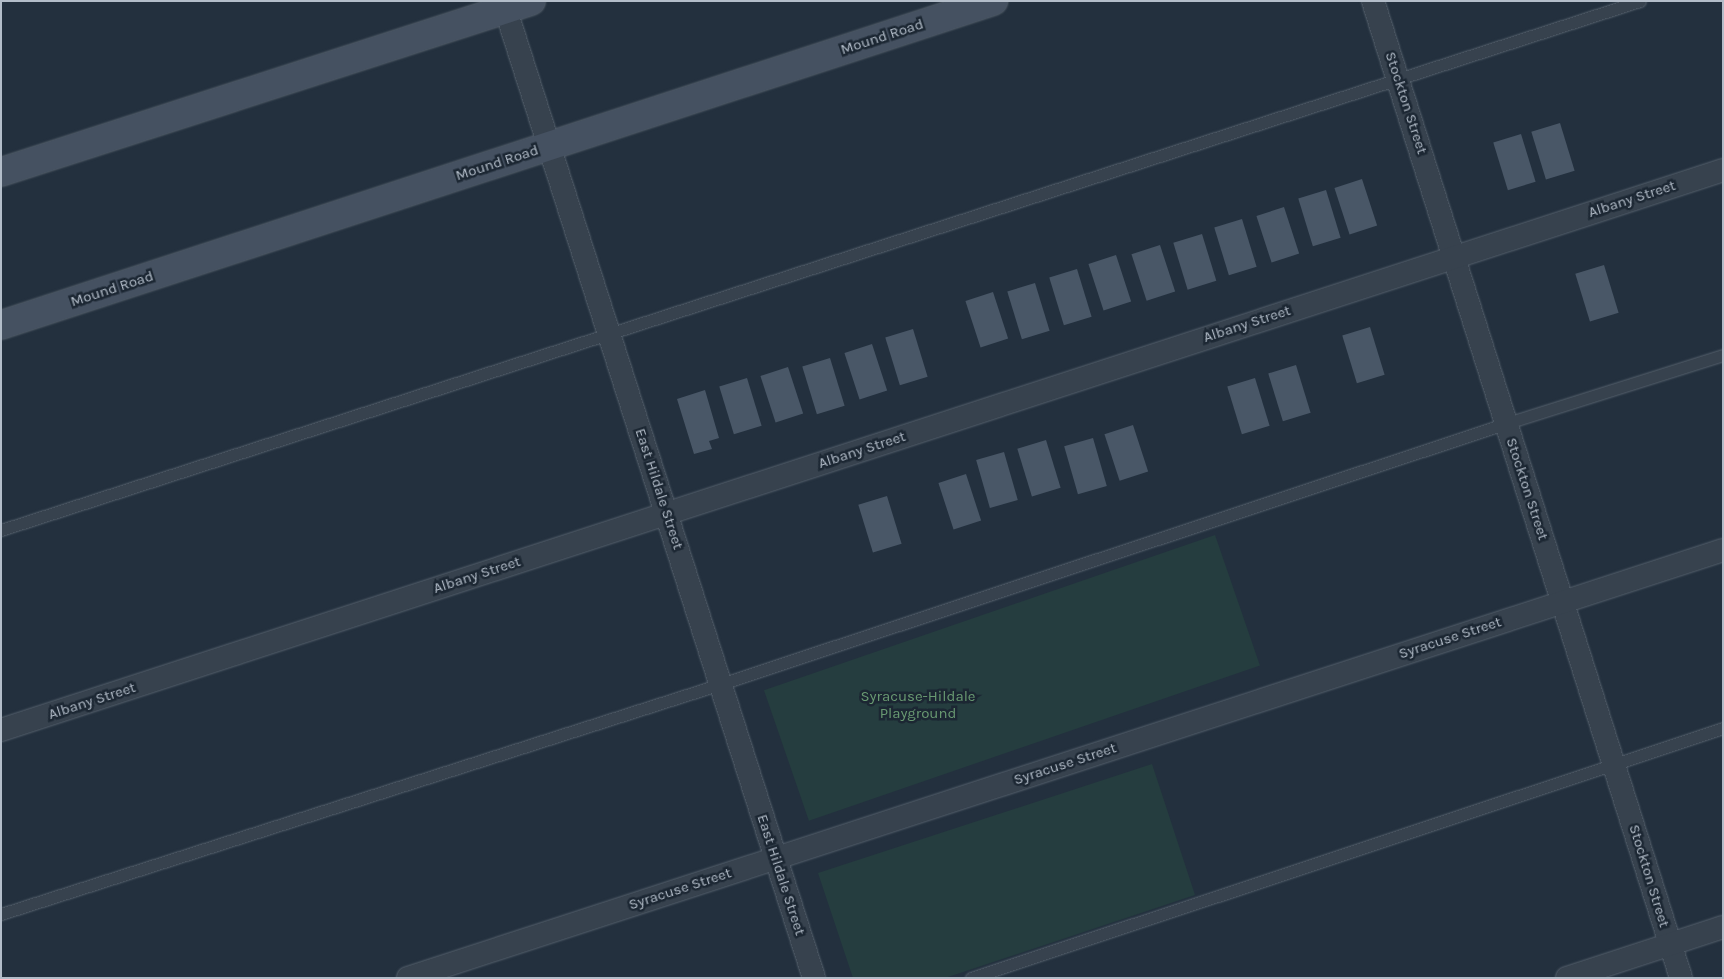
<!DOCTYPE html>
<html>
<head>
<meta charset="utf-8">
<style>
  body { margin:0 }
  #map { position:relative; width:1724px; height:979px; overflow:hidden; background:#23303e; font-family:Karla,sans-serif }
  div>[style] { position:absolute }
  .green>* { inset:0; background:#253d3f; transform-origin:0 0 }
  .building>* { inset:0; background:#495767; transform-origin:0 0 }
  .roads { filter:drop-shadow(0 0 1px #55606c) drop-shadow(0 0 1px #55606c) }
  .service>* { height:11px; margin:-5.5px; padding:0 5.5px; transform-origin:5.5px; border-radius:5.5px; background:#37424e }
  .minor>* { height:22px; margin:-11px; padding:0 11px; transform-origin:11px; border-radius:11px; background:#37424e }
  .secondary>* { height:28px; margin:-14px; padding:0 14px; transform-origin:14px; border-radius:14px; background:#455161 }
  span { translate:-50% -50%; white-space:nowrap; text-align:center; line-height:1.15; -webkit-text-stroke:5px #1c2733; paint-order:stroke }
  .street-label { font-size:15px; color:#b3bdc9 }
  .park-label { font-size:15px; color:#699a72 }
  .frame { position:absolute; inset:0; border:2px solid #b3bdc9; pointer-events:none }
</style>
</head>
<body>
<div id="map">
  <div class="green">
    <div style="left:1215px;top:535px;width:138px;height:477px;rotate:71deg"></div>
    <div style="clip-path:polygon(1152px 764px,1195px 895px,945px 978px,853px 978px,818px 873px)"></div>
  </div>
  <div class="building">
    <div style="left:1560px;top:123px;width:50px;height:30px;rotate:73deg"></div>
    <div style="left:1521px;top:134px;width:50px;height:29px;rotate:73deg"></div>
    <div style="left:1362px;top:179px;width:49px;height:29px;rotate:72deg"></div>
    <div style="left:1326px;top:190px;width:50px;height:29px;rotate:73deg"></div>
    <div style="left:1284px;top:207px;width:49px;height:29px;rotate:72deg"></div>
    <div style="left:1242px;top:219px;width:50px;height:29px;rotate:73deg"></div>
    <div style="left:1202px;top:234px;width:49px;height:30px;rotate:73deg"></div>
    <div style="left:1160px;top:245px;width:49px;height:30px;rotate:72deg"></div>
    <div style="left:1116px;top:255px;width:49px;height:29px;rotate:72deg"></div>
    <div style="left:1604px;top:265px;width:50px;height:30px;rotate:73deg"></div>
    <div style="left:1077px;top:269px;width:50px;height:29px;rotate:73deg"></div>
    <div style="left:1035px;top:283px;width:50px;height:29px;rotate:73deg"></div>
    <div style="left:993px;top:292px;width:49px;height:29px;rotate:72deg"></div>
    <div style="left:1370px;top:327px;width:50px;height:29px;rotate:73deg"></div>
    <div style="left:913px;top:329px;width:50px;height:29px;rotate:73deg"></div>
    <div style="left:872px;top:344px;width:49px;height:29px;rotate:72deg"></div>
    <div style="left:830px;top:358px;width:50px;height:29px;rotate:73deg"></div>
    <div style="left:1296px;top:365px;width:50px;height:29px;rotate:73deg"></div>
    <div style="left:788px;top:367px;width:49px;height:29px;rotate:72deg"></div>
    <div style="left:747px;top:378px;width:50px;height:29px;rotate:73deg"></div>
    <div style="left:1255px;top:378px;width:50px;height:29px;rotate:73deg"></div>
    <div style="clip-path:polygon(705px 390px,719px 438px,709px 441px,712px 449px,694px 454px,677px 399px)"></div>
    <div style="left:1133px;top:425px;width:49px;height:30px;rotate:72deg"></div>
    <div style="left:1093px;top:438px;width:50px;height:30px;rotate:74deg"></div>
    <div style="left:1046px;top:440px;width:50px;height:30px;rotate:73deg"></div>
    <div style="left:1004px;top:452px;width:50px;height:29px;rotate:74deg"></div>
    <div style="left:966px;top:474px;width:49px;height:29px;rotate:72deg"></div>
    <div style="left:887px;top:496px;width:50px;height:30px;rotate:73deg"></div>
  </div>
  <div class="roads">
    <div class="service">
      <div style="left:1px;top:530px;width:1722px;rotate:-17.89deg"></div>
      <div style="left:1px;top:914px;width:756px;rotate:-17.72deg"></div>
      <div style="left:721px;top:684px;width:828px;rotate:-18.37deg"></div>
      <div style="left:1507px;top:423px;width:226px;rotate:-17.5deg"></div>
      <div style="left:971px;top:978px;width:792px;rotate:-18.39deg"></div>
    </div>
    <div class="minor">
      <div style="left:503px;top:1px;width:1025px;rotate:72.34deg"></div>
      <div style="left:1373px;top:1px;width:1024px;rotate:72.5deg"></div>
      <div style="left:1px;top:730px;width:1811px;rotate:-18.01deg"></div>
      <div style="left:408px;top:978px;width:1383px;rotate:-18.03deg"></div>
      <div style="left:1567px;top:978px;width:164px;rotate:-18.1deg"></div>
    </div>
    <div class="secondary">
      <div style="left:1px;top:172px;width:557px;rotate:-17.88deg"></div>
      <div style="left:1px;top:325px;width:1044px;rotate:-18.09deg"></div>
    </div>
  </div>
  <div class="street-label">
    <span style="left:882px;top:37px;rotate:-18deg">Mound Road</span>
    <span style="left:1406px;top:103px;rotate:72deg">Stockton Street</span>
    <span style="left:497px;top:163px;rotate:-18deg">Mound Road</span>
    <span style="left:1632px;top:199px;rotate:-18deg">Albany Street</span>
    <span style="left:112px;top:289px;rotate:-18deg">Mound Road</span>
    <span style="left:1247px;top:324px;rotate:-18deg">Albany Street</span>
    <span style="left:862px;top:450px;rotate:-18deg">Albany Street</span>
    <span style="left:659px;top:489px;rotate:72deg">East Hildale Street</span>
    <span style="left:1527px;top:489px;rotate:72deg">Stockton Street</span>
    <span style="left:477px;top:575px;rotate:-18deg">Albany Street</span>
    <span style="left:1450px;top:638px;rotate:-18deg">Syracuse Street</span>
    <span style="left:92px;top:701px;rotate:-18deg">Albany Street</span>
    <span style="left:1065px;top:764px;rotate:-18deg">Syracuse Street</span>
    <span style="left:781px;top:875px;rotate:72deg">East Hildale Street</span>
    <span style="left:1649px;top:876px;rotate:73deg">Stockton Street</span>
    <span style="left:680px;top:889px;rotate:-18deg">Syracuse Street</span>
  </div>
  <div class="park-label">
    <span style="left:918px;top:705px">Syracuse-Hildale<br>Playground</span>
  </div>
  <div class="frame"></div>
</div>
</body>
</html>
